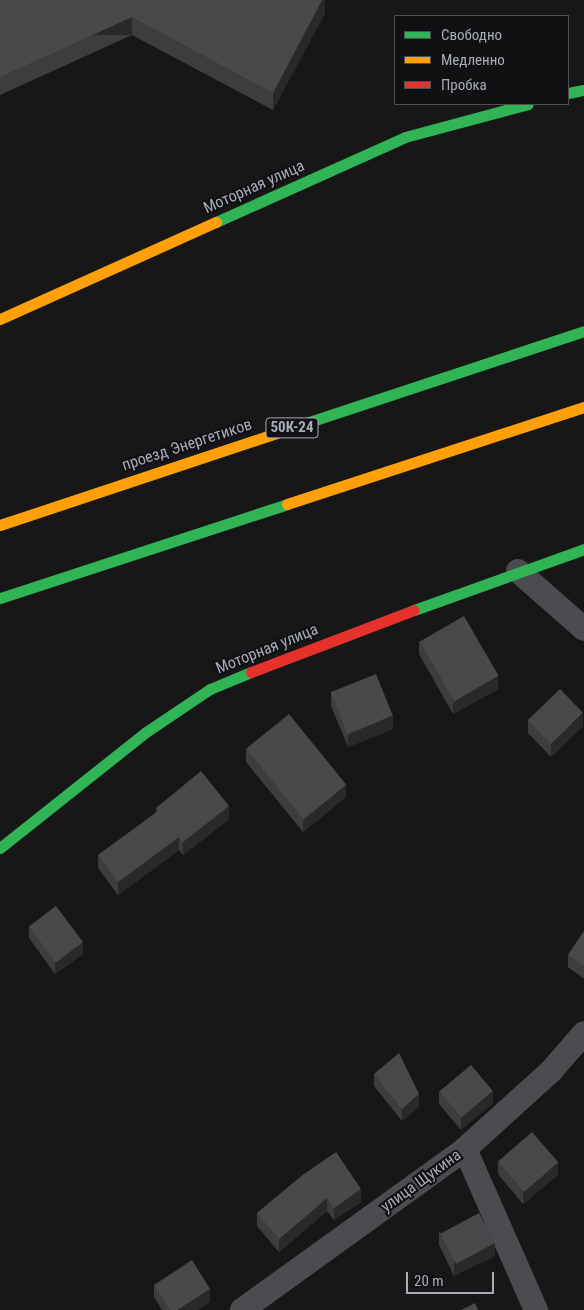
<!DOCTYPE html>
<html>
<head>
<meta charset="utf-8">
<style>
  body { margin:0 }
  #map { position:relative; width:584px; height:1310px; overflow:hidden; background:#171717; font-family:"Roboto Condensed",sans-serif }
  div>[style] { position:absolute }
  .street>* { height:24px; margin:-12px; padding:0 12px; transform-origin:12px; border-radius:12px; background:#4b4c50 }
  .fast>* { height:11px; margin:-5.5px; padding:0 5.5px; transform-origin:5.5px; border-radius:5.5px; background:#30b455 }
  .slow>* { height:11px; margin:-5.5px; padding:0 5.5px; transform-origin:5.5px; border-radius:5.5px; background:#ff9f0a }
  .jam>* { height:11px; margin:-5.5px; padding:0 5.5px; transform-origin:5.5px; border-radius:5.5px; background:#e5322d }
  .wall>* { inset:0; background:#3d3d3f }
  .shaded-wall>* { inset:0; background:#29292a; transform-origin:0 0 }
  .building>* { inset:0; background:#49494c; transform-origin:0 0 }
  span { translate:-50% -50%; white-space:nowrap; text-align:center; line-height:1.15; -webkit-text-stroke:4px #111113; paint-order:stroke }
  .shield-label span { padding:1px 4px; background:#111113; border:1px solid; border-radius:4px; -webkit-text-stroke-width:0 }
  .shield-label { font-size:15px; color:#a8adb8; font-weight:700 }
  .street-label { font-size:16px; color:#a8adb8 }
  .legend { position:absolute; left:394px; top:15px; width:175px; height:90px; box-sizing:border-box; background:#111113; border:1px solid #4d4f55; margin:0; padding:6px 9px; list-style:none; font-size:15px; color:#a8adb8 }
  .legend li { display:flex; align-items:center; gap:10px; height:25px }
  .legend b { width:25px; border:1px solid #4d4f55 }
  .scale { position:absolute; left:406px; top:1272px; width:88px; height:22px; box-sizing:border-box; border:2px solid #a8adb8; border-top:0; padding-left:6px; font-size:15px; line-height:18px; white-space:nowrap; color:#a8adb8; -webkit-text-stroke:4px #111113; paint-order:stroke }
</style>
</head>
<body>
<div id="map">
  <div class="street">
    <div style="left:518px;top:571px;width:88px;rotate:41.3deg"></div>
    <div style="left:465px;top:1149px;width:176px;rotate:66.2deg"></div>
    <div style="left:242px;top:1310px;width:275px;rotate:-35.8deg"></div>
    <div style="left:465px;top:1149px;width:116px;rotate:-42.2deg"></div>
    <div style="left:551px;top:1071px;width:50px;rotate:-49deg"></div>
  </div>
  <div class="fast">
    <div style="left:568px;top:93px;width:16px;rotate:-11deg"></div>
    <div style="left:216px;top:222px;width:207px;rotate:-24.2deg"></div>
    <div style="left:405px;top:137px;width:127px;rotate:-15deg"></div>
    <div style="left:297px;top:426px;width:302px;rotate:-18.3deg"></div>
    <div style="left:0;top:598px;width:302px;rotate:-18.1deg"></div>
    <div style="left:414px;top:610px;width:181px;rotate:-19.7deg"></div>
    <div style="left:0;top:848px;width:186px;rotate:-38.5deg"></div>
    <div style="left:146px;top:732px;width:77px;rotate:-33.9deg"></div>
    <div style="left:210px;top:689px;width:44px;rotate:-22.5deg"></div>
  </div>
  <div class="slow">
    <div style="left:0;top:319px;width:237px;rotate:-24.2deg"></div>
    <div style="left:287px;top:504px;width:312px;rotate:-18.1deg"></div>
    <div style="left:0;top:525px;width:313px;rotate:-18.4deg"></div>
  </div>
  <div class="jam">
    <div style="left:251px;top:672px;width:174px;rotate:-20.8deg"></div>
  </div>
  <div class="wall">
    <div style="clip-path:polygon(0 0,325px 0,325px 13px,273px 110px,132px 35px,0 95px)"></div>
    <div style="clip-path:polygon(419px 641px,498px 689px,453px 714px,419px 654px)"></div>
    <div style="clip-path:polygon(331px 693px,393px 729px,348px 747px,331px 706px)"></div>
    <div style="clip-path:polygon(528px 720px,583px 726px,551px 757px,528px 733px)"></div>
    <div style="clip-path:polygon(246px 749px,346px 797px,303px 832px,246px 762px)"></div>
    <div style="clip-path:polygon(156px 808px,229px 819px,183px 855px,179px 850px,118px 895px,98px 868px,98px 855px,156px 813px)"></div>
    <div style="clip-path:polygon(29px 926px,83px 954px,55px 974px,29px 938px)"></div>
    <div style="clip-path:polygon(584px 931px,584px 979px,568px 967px,568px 955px)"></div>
    <div style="clip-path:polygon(374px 1074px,419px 1107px,402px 1121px,374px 1086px)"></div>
    <div style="clip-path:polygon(439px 1091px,493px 1103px,461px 1130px,439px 1104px)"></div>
    <div style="clip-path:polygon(498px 1161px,558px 1175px,523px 1204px,498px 1174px)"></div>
    <div style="clip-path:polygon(304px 1174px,361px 1202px,334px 1220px,327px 1211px,279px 1252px,257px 1226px,257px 1213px)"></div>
    <div style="clip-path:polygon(439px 1232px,495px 1256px,454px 1276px,439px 1245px)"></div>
    <div style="clip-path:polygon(154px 1285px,210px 1302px,197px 1310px,162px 1310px,154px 1297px)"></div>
  </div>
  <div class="shaded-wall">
    <div style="clip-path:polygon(322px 0,325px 0,325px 13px,273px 110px,273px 93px)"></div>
    <div style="left:132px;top:17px;width:18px;height:145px;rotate:90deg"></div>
    <div style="clip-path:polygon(498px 676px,498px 689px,453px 714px,453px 701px)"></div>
    <div style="clip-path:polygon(583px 713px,583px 726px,551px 757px,551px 744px)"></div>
    <div style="clip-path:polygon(393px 716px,393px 729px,348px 747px,348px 734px)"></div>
    <div style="clip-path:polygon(346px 785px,346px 797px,303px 832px,303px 820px)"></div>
    <div style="clip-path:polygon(229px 806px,229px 819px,183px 855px,183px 842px)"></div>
    <div style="clip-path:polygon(179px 837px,179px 850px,118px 895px,118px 882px)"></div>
    <div style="clip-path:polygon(83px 942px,83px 954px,55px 974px,55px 962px)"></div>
    <div style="clip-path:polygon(493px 1091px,493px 1103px,461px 1130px,461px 1117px)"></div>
    <div style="clip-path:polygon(419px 1094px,419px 1107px,402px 1121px,402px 1109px)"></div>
    <div style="clip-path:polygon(558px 1162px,558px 1175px,523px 1204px,523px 1191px)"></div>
    <div style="clip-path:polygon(361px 1189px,361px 1202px,334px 1220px,334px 1208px)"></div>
    <div style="clip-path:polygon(327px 1198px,327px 1211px,279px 1252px,279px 1239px)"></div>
    <div style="clip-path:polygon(495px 1243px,495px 1256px,454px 1276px,454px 1263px)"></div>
    <div style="clip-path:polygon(210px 1289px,210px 1302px,197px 1310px,177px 1310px)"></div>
  </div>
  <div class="building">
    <div style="clip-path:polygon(0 0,322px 0,273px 93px,132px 17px,0 77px)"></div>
    <div style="left:464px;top:616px;width:69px;height:51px;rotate:60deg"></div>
    <div style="left:376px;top:674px;width:45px;height:49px;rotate:68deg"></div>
    <div style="left:560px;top:689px;width:33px;height:45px;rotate:46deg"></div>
    <div style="left:289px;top:714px;width:91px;height:55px;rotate:51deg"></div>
    <div style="clip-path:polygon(201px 771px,229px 806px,183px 842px,179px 837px,118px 882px,98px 855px,158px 811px,156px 808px)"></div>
    <div style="left:56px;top:906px;width:45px;height:34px;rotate:53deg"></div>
    <div style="clip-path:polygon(584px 931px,584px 966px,568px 955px)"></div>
    <div style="clip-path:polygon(399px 1053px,419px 1094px,402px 1109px,374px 1074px)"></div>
    <div style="left:471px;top:1065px;width:34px;height:41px;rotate:50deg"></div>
    <div style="left:532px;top:1132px;width:40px;height:45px;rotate:49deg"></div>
    <div style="clip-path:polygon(336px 1152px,361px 1189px,334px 1208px,327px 1198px,279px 1239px,257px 1213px,304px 1174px)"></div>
    <div style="left:479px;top:1213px;width:34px;height:44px;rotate:62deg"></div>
    <div style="clip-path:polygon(192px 1260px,210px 1289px,177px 1310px,170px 1310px,154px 1285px)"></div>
    <div style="clip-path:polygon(475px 1303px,478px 1310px,461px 1310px)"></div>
  </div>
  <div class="shield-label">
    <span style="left:292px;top:428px">50К-24</span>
  </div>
  <div class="street-label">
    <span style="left:254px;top:187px;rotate:-24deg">Моторная улица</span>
    <span style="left:187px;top:445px;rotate:-18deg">проезд Энергетиков</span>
    <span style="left:267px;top:649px;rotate:-22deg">Моторная улица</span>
    <span style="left:421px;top:1181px;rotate:-36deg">улица Щукина</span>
  </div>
  <ul class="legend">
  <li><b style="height:6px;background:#30b455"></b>Свободно</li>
  <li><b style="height:6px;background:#ff9f0a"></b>Медленно</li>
  <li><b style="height:6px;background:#e5322d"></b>Пробка</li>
  </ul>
  <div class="scale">20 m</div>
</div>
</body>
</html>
